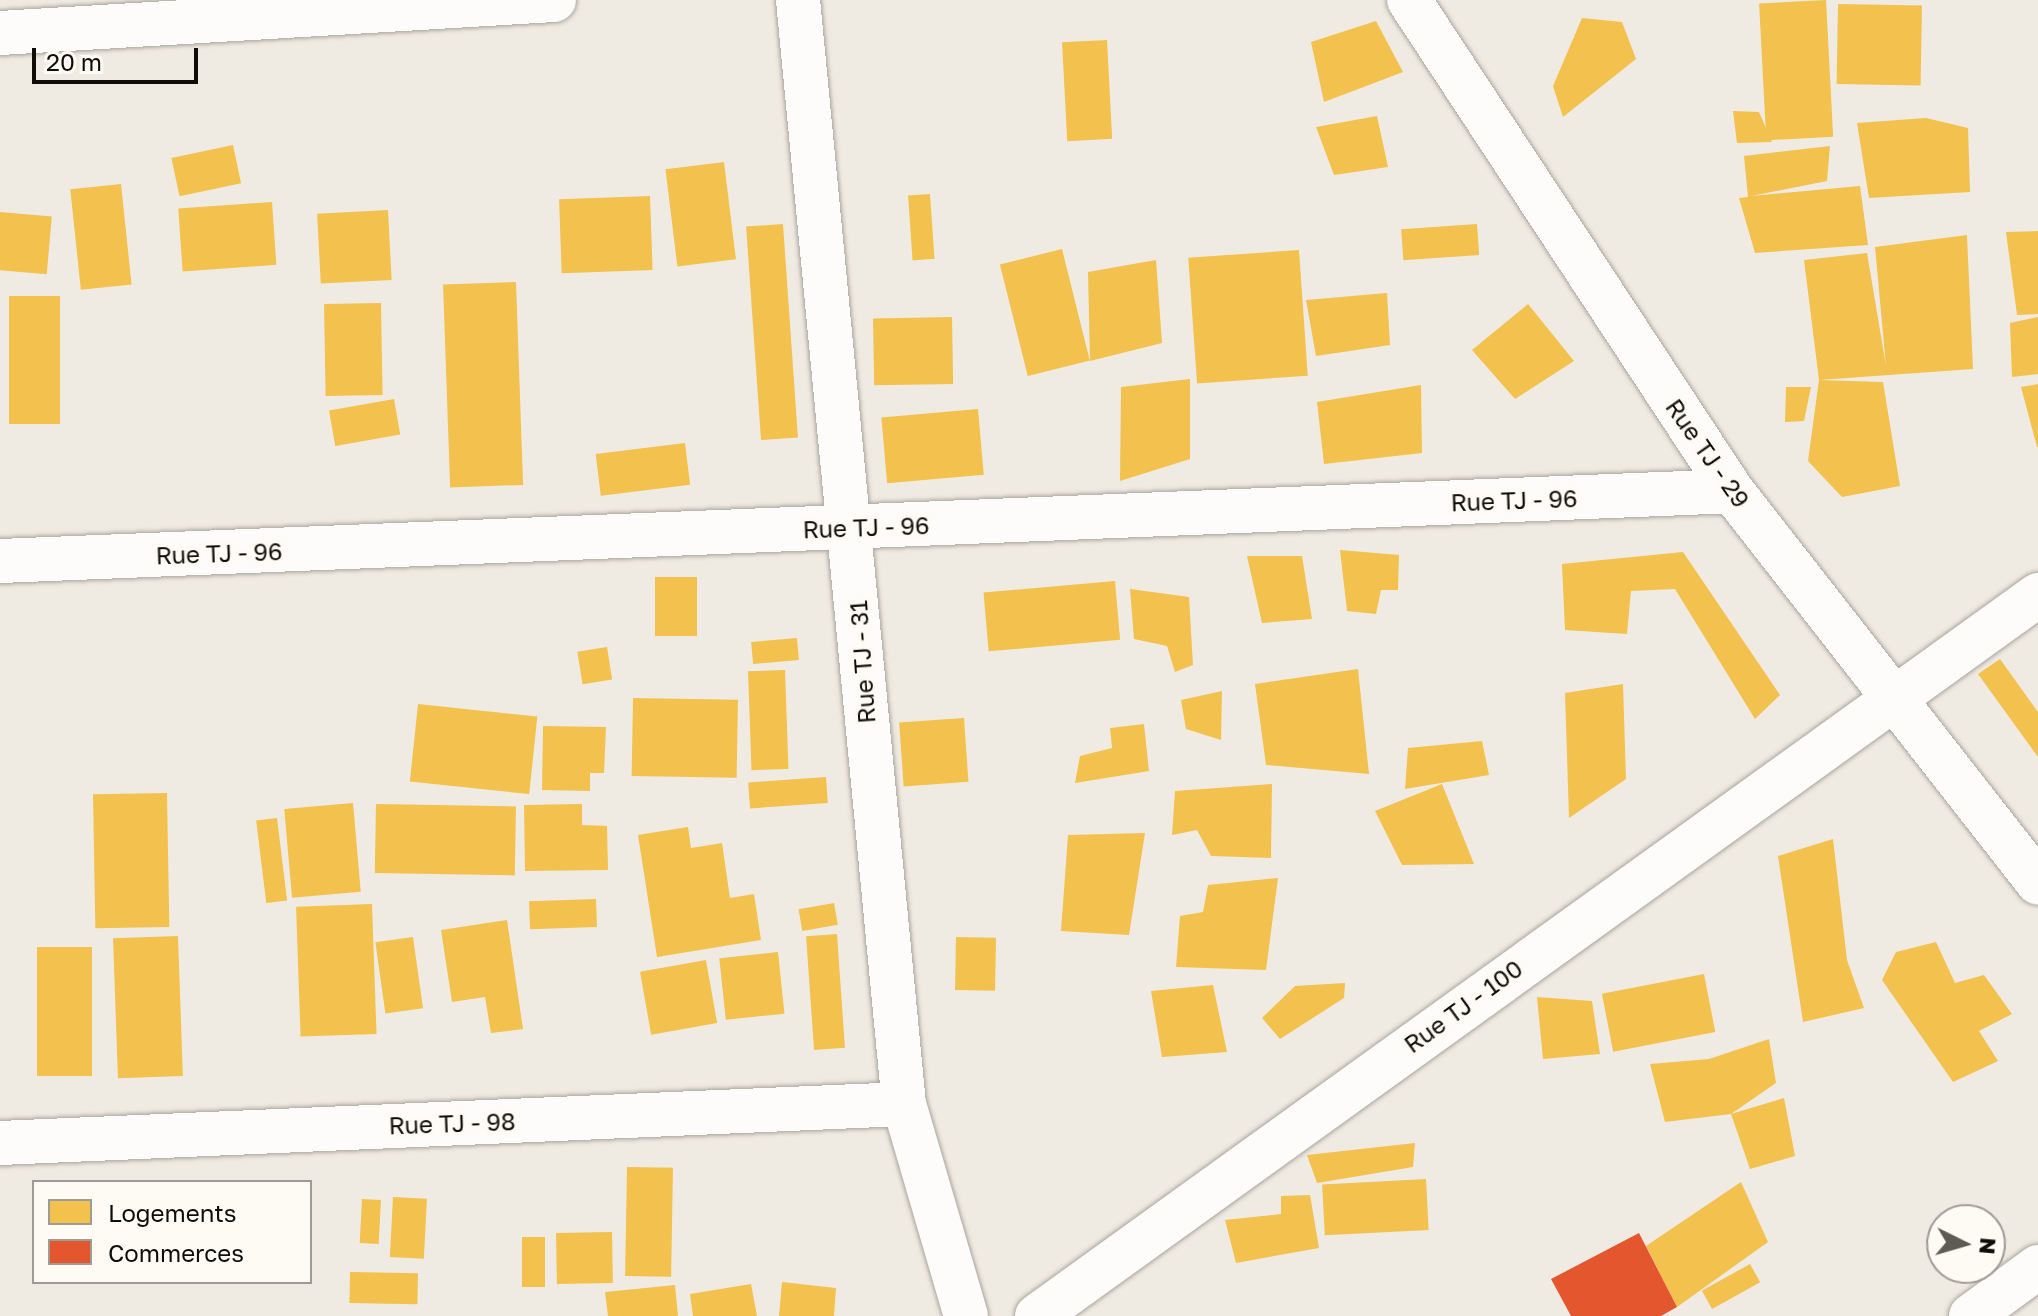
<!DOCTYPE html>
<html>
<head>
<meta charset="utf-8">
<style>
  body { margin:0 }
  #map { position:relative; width:2038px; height:1316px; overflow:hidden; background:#f0ebe2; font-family:"Golos Text",sans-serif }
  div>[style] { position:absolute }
  .homes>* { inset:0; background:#f2c14e; transform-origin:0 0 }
  .shops>* { inset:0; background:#e4572e }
  .roads { filter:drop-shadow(0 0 2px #a9a59e) drop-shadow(0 0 2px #a9a59e) }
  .street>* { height:44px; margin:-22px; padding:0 22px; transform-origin:22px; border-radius:22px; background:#fdfcfb }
  .primary>* { height:44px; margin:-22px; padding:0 22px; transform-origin:22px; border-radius:22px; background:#fdfcfb }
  span { translate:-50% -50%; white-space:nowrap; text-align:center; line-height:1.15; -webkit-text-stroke:8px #fefaf4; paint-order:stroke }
  .street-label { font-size:24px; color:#100c07 }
  .legend { position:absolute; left:32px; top:1180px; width:280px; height:104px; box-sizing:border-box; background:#fefaf4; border:2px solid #9f9b95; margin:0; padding:10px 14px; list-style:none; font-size:24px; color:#100c07 }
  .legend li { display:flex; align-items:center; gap:16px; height:40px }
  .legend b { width:40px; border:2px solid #9f9b95 }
  .north { position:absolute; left:1926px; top:1204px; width:80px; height:80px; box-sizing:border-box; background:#fefaf4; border:2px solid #9f9b95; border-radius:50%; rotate:95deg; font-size:22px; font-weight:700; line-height:32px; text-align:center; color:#100c07 }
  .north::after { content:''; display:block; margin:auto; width:28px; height:36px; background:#5e5a54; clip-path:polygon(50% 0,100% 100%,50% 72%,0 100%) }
  .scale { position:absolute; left:32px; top:48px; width:166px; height:36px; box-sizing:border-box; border:4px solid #100c07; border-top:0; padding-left:10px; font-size:24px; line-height:28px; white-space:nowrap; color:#100c07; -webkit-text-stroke:6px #fefaf4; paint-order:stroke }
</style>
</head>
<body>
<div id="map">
  <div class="homes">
    <div style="left:1826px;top:0;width:137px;height:67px;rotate:87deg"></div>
    <div style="left:1838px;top:4px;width:84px;height:80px;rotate:1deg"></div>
    <div style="clip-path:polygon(1582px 18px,1622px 22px,1636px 59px,1563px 117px,1553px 86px)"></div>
    <div style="clip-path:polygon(1376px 21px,1403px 72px,1324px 102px,1311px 42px)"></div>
    <div style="left:1107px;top:40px;width:99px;height:45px;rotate:87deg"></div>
    <div style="clip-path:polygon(1733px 111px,1759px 112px,1772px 142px,1737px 143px)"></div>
    <div style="clip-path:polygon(1377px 116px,1388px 167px,1334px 175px,1316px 127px)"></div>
    <div style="clip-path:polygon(1926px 118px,1968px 128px,1970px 192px,1869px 198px,1857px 123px)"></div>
    <div style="left:233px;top:145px;width:39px;height:63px;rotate:78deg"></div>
    <div style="clip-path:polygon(1830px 146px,1827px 181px,1751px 196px,1860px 186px,1868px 245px,1755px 253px,1739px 198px,1748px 197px,1744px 156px)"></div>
    <div style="left:724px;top:162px;width:98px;height:59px;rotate:83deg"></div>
    <div style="left:121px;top:184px;width:101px;height:51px;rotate:84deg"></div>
    <div style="left:930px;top:194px;width:65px;height:22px;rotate:86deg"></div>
    <div style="left:650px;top:196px;width:74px;height:91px;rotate:88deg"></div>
    <div style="left:272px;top:202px;width:63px;height:94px;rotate:86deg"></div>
    <div style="left:388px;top:210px;width:70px;height:71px;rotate:87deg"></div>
    <div style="left:0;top:212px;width:52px;height:58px;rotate:5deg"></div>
    <div style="left:783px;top:224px;width:214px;height:37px;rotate:86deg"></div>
    <div style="left:1477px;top:224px;width:31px;height:76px;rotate:86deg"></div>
    <div style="clip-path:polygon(2038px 231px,2038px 314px,2017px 315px,2006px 232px)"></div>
    <div style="clip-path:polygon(1967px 235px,1973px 369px,1819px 380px,1804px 260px,1867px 253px,1886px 366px,1875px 247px)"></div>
    <div style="left:1062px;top:249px;width:115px;height:64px;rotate:76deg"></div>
    <div style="left:1299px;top:250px;width:126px;height:111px;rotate:86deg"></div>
    <div style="clip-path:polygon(1156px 260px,1162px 343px,1090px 361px,1088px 272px)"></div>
    <div style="left:516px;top:282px;width:203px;height:73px;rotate:88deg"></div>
    <div style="clip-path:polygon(1387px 293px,1390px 345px,1316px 356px,1306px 300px)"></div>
    <div style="left:9px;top:296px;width:51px;height:128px"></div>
    <div style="left:381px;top:303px;width:92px;height:57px;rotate:89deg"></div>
    <div style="clip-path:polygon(1528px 304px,1574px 361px,1515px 399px,1472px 350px)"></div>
    <div style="left:952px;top:317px;width:67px;height:79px;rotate:89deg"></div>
    <div style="clip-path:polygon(2038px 317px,2038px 374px,2012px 377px,2010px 323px)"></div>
    <div style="clip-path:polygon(1190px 379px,1190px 459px,1120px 481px,1121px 387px)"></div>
    <div style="clip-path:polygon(1819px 380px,1883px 382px,1900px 486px,1842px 497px,1808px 461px)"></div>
    <div style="clip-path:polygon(2038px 384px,2038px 447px,2037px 447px,2021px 387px)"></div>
    <div style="clip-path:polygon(1421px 385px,1422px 453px,1324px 464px,1317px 402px)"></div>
    <div style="clip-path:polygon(1786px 387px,1811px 387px,1804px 421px,1785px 422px)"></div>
    <div style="left:394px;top:399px;width:36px;height:66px;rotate:80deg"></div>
    <div style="left:978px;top:409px;width:66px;height:97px;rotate:85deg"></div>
    <div style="left:685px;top:443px;width:42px;height:90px;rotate:83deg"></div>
    <div style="clip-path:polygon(1340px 550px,1399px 555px,1398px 590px,1381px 590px,1376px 614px,1347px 611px)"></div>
    <div style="clip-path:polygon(1683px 552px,1780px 695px,1755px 719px,1675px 589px,1631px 591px,1627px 634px,1565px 630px,1562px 564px)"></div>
    <div style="clip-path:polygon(1247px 556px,1302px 556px,1312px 619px,1262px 623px)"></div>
    <div style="left:655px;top:577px;width:42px;height:59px"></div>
    <div style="left:1115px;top:581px;width:59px;height:132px;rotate:85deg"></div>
    <div style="clip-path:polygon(1130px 589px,1189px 597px,1193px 665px,1175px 672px,1167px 646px,1134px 639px)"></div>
    <div style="left:797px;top:638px;width:22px;height:46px;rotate:85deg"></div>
    <div style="left:607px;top:647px;width:33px;height:30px;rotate:81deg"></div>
    <div style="clip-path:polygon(2000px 659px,2038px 712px,2038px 757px,1978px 674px)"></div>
    <div style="clip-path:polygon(1358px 669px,1369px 774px,1266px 765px,1255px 684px)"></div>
    <div style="left:785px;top:670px;width:99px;height:37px;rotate:88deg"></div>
    <div style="clip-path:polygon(1623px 684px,1626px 779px,1569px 818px,1565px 693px)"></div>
    <div style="clip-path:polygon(1222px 691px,1221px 740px,1186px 729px,1181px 700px)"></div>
    <div style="left:633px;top:698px;width:105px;height:78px;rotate:1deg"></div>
    <div style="left:418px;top:704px;width:120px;height:78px;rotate:6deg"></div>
    <div style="left:964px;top:718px;width:64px;height:65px;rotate:86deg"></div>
    <div style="clip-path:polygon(1144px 724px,1149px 771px,1075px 783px,1080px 756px,1112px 748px,1110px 728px)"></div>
    <div style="clip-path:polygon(543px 726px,606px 727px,604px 773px,590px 773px,590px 791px,542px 790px)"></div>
    <div style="clip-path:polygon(1482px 741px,1489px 775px,1405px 789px,1408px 748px)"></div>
    <div style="left:826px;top:777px;width:26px;height:78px;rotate:86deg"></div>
    <div style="clip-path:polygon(1272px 784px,1271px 858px,1211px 856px,1197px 830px,1172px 835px,1175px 791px)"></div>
    <div style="clip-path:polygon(1442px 784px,1474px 864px,1402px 865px,1375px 811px)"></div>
    <div style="left:167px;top:793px;width:134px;height:74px;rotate:89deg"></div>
    <div style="left:353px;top:803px;width:89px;height:69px;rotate:85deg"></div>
    <div style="left:376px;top:804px;width:140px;height:69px;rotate:1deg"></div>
    <div style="clip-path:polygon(582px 804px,582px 825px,607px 826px,608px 870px,525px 871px,524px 805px)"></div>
    <div style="left:277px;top:818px;width:83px;height:21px;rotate:83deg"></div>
    <div style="clip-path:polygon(688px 827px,691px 848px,722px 843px,730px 898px,754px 894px,761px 940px,657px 957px,638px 835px)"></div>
    <div style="clip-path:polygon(1145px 833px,1129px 935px,1061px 931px,1068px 835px)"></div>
    <div style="clip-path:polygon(1833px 839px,1847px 960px,1864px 1008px,1803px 1022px,1778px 856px)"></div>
    <div style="clip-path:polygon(1278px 878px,1266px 970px,1176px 967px,1180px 916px,1203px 912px,1208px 885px)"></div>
    <div style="left:596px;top:899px;width:28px;height:67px;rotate:88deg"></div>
    <div style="left:834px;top:903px;width:22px;height:36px;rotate:80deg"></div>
    <div style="left:372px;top:904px;width:130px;height:76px;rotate:88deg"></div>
    <div style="clip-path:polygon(507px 920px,523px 1029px,491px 1033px,485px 997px,452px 1002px,441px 930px)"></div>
    <div style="left:837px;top:934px;width:114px;height:31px;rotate:86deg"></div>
    <div style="left:178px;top:936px;width:140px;height:65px;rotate:88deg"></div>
    <div style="left:413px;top:937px;width:72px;height:38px;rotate:82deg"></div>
    <div style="left:956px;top:937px;width:40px;height:53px;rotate:1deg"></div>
    <div style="clip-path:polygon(1936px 942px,1955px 983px,1984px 975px,2012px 1014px,1979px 1031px,1998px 1061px,1953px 1082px,1882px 980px,1896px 952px)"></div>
    <div style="left:37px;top:947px;width:55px;height:129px"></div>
    <div style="left:778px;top:952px;width:62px;height:59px;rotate:84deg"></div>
    <div style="left:706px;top:960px;width:64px;height:67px;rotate:80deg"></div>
    <div style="left:1704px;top:974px;width:59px;height:104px;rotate:79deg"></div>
    <div style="clip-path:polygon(1345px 983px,1344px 998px,1280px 1039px,1262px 1018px,1295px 986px)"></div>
    <div style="clip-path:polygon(1213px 985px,1227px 1052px,1162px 1057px,1151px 991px)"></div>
    <div style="clip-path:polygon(1537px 997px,1592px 1001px,1600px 1054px,1543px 1059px)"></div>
    <div style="clip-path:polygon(1769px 1039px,1776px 1083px,1731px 1114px,1784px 1098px,1795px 1156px,1750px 1169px,1731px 1114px,1665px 1122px,1650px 1064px,1709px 1059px)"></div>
    <div style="clip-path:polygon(1415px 1143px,1413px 1167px,1317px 1183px,1307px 1155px)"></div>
    <div style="left:627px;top:1167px;width:46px;height:109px;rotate:1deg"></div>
    <div style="left:1426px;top:1179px;width:51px;height:104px;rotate:87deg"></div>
    <div style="clip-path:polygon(1741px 1182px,1768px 1242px,1677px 1307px,1646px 1246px)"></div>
    <div style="clip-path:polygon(1310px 1195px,1319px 1248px,1236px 1263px,1225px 1220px,1281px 1214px,1281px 1196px)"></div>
    <div style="left:393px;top:1197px;width:34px;height:60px;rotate:3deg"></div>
    <div style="left:362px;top:1199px;width:19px;height:44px;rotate:3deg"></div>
    <div style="left:612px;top:1232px;width:51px;height:56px;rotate:89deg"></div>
    <div style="left:522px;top:1237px;width:23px;height:50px"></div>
    <div style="left:1750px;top:1264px;width:21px;height:55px;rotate:61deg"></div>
    <div style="left:350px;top:1272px;width:68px;height:31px;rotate:1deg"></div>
    <div style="clip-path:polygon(782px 1282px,836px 1288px,834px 1316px,779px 1316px)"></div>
    <div style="clip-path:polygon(751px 1284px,757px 1316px,693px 1316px,690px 1294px)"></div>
    <div style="clip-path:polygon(675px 1285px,678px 1316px,608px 1316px,605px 1292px)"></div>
  </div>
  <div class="shops">
    <div style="clip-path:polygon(1639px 1233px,1677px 1307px,1661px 1316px,1571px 1316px,1551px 1279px)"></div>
  </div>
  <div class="roads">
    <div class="street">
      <div style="left:798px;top:0;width:1109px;rotate:84.52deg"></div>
      <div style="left:904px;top:1104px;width:221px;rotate:73.7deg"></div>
      <div style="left:1409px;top:0;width:588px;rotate:56.66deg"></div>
      <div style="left:1732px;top:491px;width:497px;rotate:52deg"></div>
      <div style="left:0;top:33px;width:555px;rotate:-3.41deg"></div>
      <div style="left:0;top:561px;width:1733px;rotate:-2.31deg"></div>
      <div style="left:0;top:1143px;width:905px;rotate:-2.47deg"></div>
      <div style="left:1037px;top:1316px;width:1234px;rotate:-35.76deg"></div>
    </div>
    <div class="primary">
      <div style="left:1971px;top:1316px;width:83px;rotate:-36.2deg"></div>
    </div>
  </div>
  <div class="street-label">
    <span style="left:1708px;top:453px;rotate:55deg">Rue TJ - 29</span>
    <span style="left:1514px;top:500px;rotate:-2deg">Rue TJ - 96</span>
    <span style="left:866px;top:527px;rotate:-2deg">Rue TJ - 96</span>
    <span style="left:219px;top:553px;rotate:-2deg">Rue TJ - 96</span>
    <span style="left:862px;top:662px;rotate:-94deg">Rue TJ - 31</span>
    <span style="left:1463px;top:1006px;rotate:-36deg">Rue TJ - 100</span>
    <span style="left:452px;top:1123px;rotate:-2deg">Rue TJ - 98</span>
  </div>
  <ul class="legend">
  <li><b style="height:22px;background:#f2c14e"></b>Logements</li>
  <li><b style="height:22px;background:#e4572e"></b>Commerces</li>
  </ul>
  <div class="north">N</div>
  <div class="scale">20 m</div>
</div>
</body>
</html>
